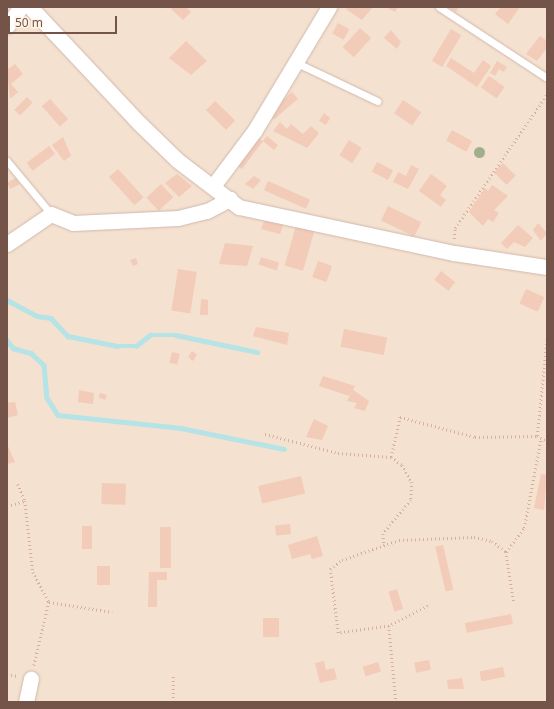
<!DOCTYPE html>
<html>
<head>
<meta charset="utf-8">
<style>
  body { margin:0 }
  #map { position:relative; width:554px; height:709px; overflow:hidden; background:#fcf0e2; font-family:"Noto Sans",sans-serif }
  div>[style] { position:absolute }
  .residential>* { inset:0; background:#f4e1d0; transform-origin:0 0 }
  .stream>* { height:4.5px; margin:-2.25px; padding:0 2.25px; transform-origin:2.25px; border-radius:2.25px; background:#b6e3e6 }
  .building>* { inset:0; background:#f2cbb9; transform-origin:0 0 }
  .path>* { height:2.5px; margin-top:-1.25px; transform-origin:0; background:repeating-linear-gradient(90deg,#d7af9c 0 1px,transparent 0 4px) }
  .roads { filter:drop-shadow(0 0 1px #d0b8ab) drop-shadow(0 0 1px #d0b8ab) }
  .lane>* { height:7px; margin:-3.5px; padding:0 3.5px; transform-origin:3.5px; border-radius:3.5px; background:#fff }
  .street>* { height:15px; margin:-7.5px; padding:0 7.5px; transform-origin:7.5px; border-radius:7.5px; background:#fff }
  .trees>* { width:11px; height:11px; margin:-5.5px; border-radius:50%; background:#a0af89 }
  span { translate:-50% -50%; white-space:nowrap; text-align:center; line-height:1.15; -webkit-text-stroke:3.5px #fff4e8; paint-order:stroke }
  .frame { position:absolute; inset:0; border:8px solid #745448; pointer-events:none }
  .scale { position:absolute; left:8px; top:16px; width:109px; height:18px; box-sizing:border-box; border:2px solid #745448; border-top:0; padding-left:5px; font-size:12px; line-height:14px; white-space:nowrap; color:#745448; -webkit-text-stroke:3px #fff4e8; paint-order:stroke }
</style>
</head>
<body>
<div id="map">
  <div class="residential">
    <div style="left:7px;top:7px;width:540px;height:695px"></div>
  </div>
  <div class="stream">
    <div style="left:7px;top:300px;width:34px;rotate:28deg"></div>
    <div style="left:37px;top:316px;width:14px;rotate:8deg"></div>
    <div style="left:51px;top:318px;width:25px;rotate:47deg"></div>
    <div style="left:68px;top:336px;width:50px;rotate:11.5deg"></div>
    <div style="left:117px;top:346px;width:19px"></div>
    <div style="left:136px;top:346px;width:18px;rotate:-38deg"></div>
    <div style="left:150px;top:335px;width:26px"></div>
    <div style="left:176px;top:335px;width:83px;rotate:11.9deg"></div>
    <div style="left:7px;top:340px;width:10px;rotate:53deg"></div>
    <div style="left:13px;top:348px;width:19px;rotate:16deg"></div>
    <div style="left:31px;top:353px;width:18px;rotate:43deg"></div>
    <div style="left:44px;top:365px;width:33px;rotate:85deg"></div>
    <div style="left:47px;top:398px;width:20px;rotate:57deg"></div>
    <div style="left:58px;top:415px;width:124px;rotate:6deg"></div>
    <div style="left:181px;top:428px;width:105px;rotate:11.5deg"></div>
  </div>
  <div class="building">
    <div style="clip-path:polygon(173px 7px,186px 7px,191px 12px,183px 20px,171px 9px)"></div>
    <div style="clip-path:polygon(348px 7px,358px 8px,373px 7px,362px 20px,346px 9px)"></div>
    <div style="clip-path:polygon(386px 7px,398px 7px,395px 12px)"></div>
    <div style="clip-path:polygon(448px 7px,459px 7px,456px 12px)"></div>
    <div style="clip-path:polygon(501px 7px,520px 7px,508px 24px,495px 14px)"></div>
    <div style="left:338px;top:23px;width:13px;height:12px;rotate:29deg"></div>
    <div style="left:360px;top:28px;width:15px;height:26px;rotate:42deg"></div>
    <div style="left:451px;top:29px;width:12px;height:37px;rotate:31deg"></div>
    <div style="clip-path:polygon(391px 30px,401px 42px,397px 49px,384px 38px)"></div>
    <div style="clip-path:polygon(540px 36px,547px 41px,547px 48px,537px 61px,526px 54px)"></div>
    <div style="clip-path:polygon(186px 41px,207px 61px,191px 75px,169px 58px)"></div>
    <div style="clip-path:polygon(451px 58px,474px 73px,483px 60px,491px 66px,477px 87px,446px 66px)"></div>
    <div style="clip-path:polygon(497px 61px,507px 67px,504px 72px,499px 69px,495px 76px,490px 73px)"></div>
    <div style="clip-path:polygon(15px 64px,23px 74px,11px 84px,18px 92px,10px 99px,7px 70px)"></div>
    <div style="left:489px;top:76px;width:19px;height:14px;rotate:35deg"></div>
    <div style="left:292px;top:92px;width:9px;height:32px;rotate:49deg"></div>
    <div style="left:27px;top:97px;width:8px;height:18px;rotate:45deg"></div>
    <div style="left:50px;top:99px;width:27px;height:11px;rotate:48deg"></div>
    <div style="left:403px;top:100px;width:22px;height:16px;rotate:34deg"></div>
    <div style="left:215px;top:101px;width:28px;height:13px;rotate:44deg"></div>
    <div style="clip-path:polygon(324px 113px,330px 118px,326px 125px,319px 121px)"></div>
    <div style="clip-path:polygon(280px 122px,287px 129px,291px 124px,303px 134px,311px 126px,319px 133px,307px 148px,273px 131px)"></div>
    <div style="left:452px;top:130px;width:23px;height:12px;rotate:29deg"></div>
    <div style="clip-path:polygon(255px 135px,263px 141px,267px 136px,278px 145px,274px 150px,263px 141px,242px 169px,234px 164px)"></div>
    <div style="clip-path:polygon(63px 137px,71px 156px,64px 161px,52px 145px)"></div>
    <div style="left:349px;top:140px;width:15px;height:18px;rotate:32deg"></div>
    <div style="left:49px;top:146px;width:10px;height:28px;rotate:53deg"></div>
    <div style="left:377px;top:162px;width:18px;height:11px;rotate:27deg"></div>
    <div style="left:503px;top:163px;width:18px;height:13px;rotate:45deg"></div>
    <div style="clip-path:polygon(411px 165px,419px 169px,408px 189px,393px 182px,398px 172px,406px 176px)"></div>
    <div style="left:118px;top:169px;width:38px;height:12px;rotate:48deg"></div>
    <div style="clip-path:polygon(177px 174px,192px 186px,179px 197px,165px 183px)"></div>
    <div style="clip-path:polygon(431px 174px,447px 186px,440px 195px,446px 200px,441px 207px,419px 191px)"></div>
    <div style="clip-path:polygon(254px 176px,261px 180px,253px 189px,245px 184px)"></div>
    <div style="left:16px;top:178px;width:7px;height:10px;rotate:63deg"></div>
    <div style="left:268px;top:181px;width:46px;height:10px;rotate:24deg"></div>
    <div style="left:161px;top:184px;width:18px;height:20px;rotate:47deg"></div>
    <div style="clip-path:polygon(492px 185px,508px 196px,494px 210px,499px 213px,493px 222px,488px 219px,483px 226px,469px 212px,485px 188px,488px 191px)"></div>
    <div style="left:388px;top:206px;width:37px;height:16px;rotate:26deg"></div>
    <div style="clip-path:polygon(265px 219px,284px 223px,280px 234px,261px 229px)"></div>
    <div style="clip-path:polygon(538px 223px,547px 233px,541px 241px,533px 230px)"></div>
    <div style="clip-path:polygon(518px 225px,533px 238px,525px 247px,514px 242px,507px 249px,501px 243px)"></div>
    <div style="left:296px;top:226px;width:19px;height:41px;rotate:16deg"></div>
    <div style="clip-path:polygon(225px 243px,253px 246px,247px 266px,219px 264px)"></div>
    <div style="left:261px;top:257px;width:19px;height:8px;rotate:18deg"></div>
    <div style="clip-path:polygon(136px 258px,138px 264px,133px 266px,130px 260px)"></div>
    <div style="left:318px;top:261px;width:15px;height:17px;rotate:20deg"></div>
    <div style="left:178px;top:269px;width:19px;height:42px;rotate:9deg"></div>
    <div style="left:441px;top:271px;width:18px;height:11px;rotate:38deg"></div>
    <div style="left:526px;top:289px;width:20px;height:16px;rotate:24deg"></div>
    <div style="clip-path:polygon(201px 299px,208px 300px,208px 315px,200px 315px)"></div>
    <div style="clip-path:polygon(256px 327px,289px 333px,287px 345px,253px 336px)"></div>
    <div style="left:344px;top:329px;width:44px;height:18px;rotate:11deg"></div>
    <div style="clip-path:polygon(192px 351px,197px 355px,193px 361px,188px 357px)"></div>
    <div style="left:172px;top:352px;width:8px;height:11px;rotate:14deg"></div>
    <div style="clip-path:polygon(323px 376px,355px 386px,353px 390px,369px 401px,365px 411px,354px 408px,357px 403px,347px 401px,353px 390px,349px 396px,319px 386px)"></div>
    <div style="clip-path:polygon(79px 390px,94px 393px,93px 404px,78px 402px)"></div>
    <div style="left:100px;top:393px;width:7px;height:5px;rotate:16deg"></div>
    <div style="clip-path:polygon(15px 402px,18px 415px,7px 418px,7px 403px)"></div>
    <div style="clip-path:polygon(314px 419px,328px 426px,322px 440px,306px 437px)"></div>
    <div style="clip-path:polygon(7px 444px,15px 462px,7px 464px)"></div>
    <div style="clip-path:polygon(541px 474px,547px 475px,544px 510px,534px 508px)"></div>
    <div style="left:301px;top:476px;width:18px;height:44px;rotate:77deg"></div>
    <div style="left:102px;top:483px;width:24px;height:21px;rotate:2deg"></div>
    <div style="left:290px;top:524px;width:10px;height:15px;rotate:84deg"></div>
    <div style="left:82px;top:526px;width:10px;height:23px"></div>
    <div style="left:160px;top:527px;width:11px;height:41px"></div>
    <div style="clip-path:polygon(317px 536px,323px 556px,312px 559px,310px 554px,292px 559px,288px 545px)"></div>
    <div style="left:443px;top:545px;width:46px;height:8px;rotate:77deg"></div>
    <div style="left:97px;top:566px;width:13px;height:19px"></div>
    <div style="clip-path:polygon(149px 572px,167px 572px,167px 580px,157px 580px,157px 607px,148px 607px)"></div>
    <div style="left:397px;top:589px;width:21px;height:9px;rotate:73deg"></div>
    <div style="left:511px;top:614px;width:10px;height:47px;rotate:79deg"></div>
    <div style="left:263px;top:618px;width:16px;height:19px"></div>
    <div style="left:429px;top:660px;width:10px;height:15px;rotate:79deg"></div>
    <div style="clip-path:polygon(324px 661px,326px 670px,334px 668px,337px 679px,320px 683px,315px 663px)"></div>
    <div style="left:378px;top:662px;width:10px;height:16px;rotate:73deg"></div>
    <div style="left:503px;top:667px;width:10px;height:24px;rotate:79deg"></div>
    <div style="clip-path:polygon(462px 678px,464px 689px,448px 689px,447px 680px)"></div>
  </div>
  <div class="path">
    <div style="left:454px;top:239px;width:11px;rotate:-85deg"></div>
    <div style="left:455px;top:228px;width:163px;rotate:-55.5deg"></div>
    <div style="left:265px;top:434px;width:75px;rotate:14.6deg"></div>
    <div style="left:338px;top:453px;width:53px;rotate:4.3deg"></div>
    <div style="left:391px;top:457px;width:14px;rotate:36deg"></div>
    <div style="left:402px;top:465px;width:20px;rotate:60deg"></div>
    <div style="left:412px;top:482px;width:18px;rotate:93deg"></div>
    <div style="left:411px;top:500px;width:44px;rotate:129.5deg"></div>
    <div style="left:383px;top:534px;width:9px;rotate:84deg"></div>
    <div style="left:537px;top:436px;width:99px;rotate:-84.2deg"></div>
    <div style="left:391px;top:457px;width:41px;rotate:-77.3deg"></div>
    <div style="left:400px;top:417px;width:78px;rotate:14.9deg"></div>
    <div style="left:475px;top:437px;width:62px;rotate:-0.9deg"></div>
    <div style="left:537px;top:436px;width:11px;rotate:27deg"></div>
    <div style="left:18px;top:484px;width:18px;rotate:68deg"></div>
    <div style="left:25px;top:501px;width:71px;rotate:83.6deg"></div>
    <div style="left:33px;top:572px;width:34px;rotate:62deg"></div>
    <div style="left:49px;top:602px;width:66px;rotate:103.2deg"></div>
    <div style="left:7px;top:506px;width:19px;rotate:-16deg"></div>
    <div style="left:506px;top:552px;width:52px;rotate:81.1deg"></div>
    <div style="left:49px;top:602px;width:64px;rotate:9deg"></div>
    <div style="left:428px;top:606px;width:44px;rotate:152.9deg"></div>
    <div style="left:389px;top:626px;width:51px;rotate:172.2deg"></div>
    <div style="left:338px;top:633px;width:64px;rotate:-97.1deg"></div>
    <div style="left:330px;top:569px;width:15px;rotate:-37deg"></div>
    <div style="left:342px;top:560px;width:60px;rotate:-19.3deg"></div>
    <div style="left:399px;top:540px;width:75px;rotate:-2.3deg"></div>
    <div style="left:474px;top:537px;width:18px;rotate:13deg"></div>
    <div style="left:492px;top:541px;width:18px;rotate:38deg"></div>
    <div style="left:506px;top:552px;width:30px;rotate:-53deg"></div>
    <div style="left:524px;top:528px;width:92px;rotate:-79.3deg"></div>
    <div style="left:389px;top:626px;width:76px;rotate:84.7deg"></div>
    <div style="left:7px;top:674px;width:11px;rotate:10deg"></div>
    <div style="left:173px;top:702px;width:28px;rotate:-90deg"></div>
  </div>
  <div class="roads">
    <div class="lane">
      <div style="left:439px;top:7px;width:129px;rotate:33.3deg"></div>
      <div style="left:297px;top:63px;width:89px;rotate:25.4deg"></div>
      <div style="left:7px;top:161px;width:69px;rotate:50.3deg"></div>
    </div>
    <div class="street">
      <div style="left:30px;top:7px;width:159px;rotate:46.8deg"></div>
      <div style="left:139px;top:123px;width:53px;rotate:44.2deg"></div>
      <div style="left:177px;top:160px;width:78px;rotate:37.2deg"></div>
      <div style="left:239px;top:207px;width:220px;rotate:12.1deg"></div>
      <div style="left:454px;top:253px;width:94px;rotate:8.6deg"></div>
      <div style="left:7px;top:26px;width:24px;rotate:-54deg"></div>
      <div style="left:213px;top:186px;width:70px;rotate:-53.1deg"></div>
      <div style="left:255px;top:130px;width:144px;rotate:-59deg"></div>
      <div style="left:7px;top:244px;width:53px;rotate:-34.3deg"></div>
      <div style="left:51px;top:214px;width:24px;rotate:22deg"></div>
      <div style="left:73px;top:223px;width:105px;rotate:-2.7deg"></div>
      <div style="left:178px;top:218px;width:30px;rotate:-14deg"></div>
      <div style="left:207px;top:211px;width:26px;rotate:-28deg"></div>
      <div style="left:26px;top:702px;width:24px;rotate:-78deg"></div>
    </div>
  </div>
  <div class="trees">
    <div style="left:479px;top:152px"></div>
  </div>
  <div class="frame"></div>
  <div class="scale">50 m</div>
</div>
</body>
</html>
